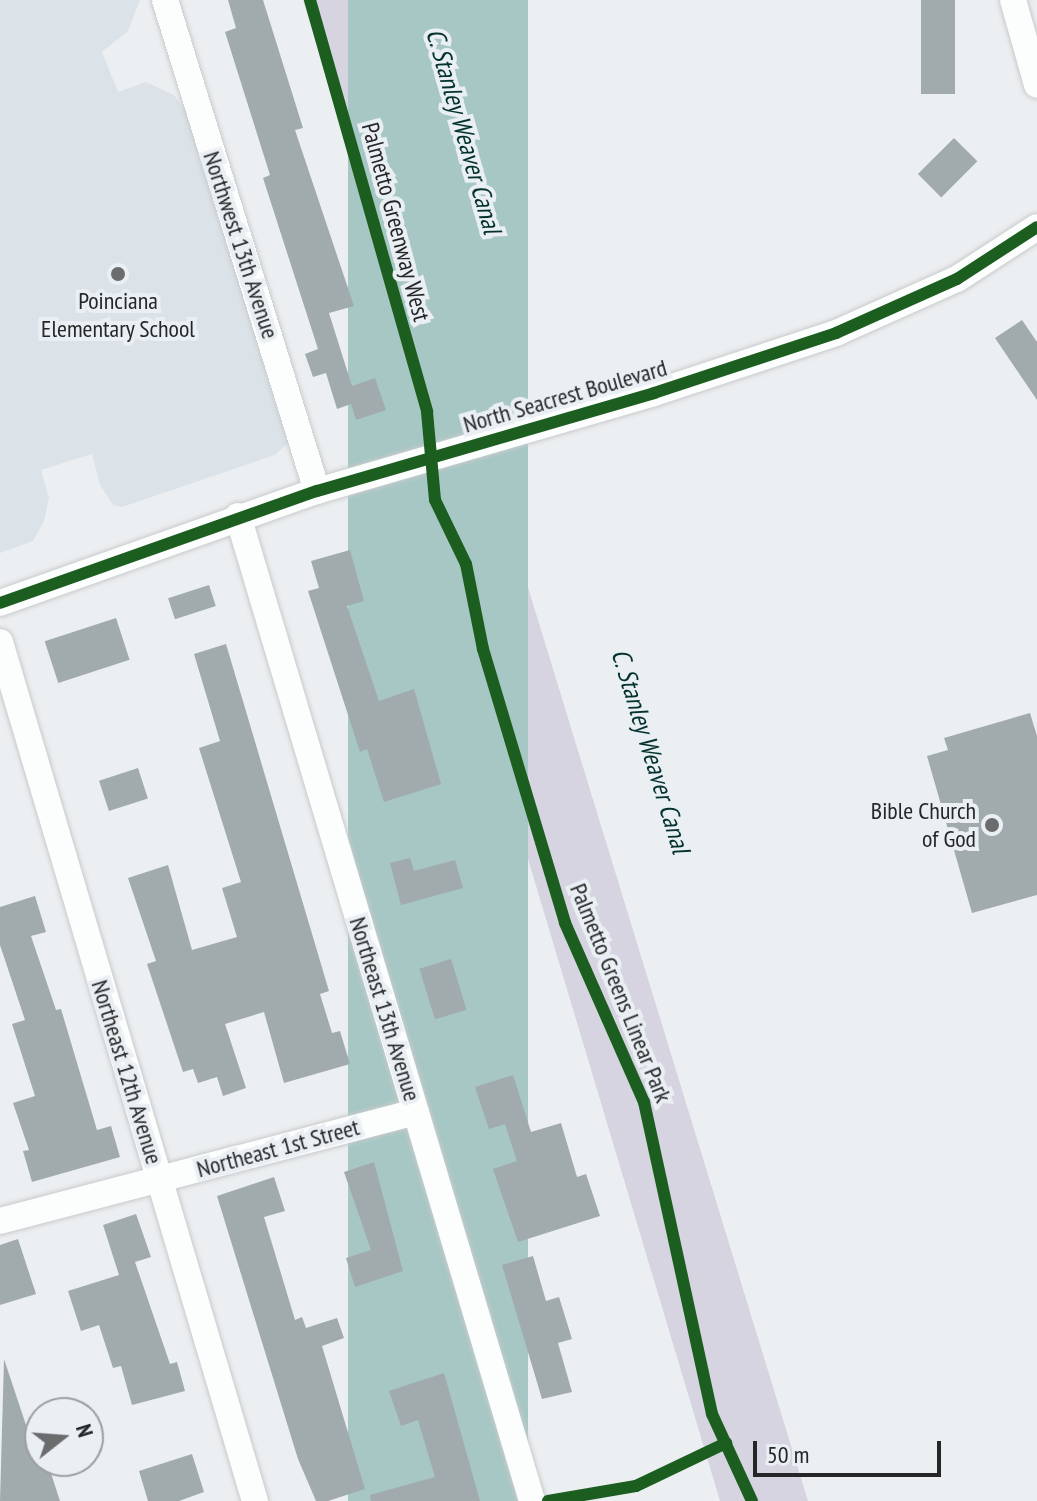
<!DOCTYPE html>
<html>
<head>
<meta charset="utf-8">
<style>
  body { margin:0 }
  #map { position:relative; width:1037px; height:1501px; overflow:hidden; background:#eceff1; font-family:"PT Sans Narrow",sans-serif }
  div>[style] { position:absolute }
  .built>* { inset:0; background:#dbe3e8 }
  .green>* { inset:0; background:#d7d4e2 }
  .water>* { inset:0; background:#a6c7c4; transform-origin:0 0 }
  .building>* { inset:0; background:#a1aaad; transform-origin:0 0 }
  .roads { filter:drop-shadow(0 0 2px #c8cacc) drop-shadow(0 0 2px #c8cacc) }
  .minor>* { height:26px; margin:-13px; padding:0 13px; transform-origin:13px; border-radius:13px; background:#fcfdfd }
  .cycleway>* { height:12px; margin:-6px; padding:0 6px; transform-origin:6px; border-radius:6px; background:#1b5e20 }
  .dots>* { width:22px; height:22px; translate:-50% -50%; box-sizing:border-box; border:4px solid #eaeff3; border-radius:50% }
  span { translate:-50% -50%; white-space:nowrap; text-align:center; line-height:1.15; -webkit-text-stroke:8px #eaeff3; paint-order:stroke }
  .street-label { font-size:24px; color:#242627 }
  .poi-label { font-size:24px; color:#242627 }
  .right { translate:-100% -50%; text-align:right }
  .water-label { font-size:26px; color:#04322e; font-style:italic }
  .north { position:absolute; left:24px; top:1397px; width:80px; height:80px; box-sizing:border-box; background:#eaeff3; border:2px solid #9b9fa1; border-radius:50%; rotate:73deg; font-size:22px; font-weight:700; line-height:32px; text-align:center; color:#242627 }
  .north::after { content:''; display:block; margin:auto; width:28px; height:36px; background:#6a6c6e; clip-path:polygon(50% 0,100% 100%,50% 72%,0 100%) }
  .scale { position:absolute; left:753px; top:1441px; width:188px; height:36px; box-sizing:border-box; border:4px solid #242627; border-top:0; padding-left:10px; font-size:24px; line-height:28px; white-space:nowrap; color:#242627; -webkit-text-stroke:6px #eaeff3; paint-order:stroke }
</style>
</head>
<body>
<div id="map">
  <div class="built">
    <div style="clip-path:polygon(0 0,140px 0,128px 31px,102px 52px,118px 92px,146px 82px,174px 95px,185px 110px,288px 443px,275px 455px,122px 507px,113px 505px,100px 485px,92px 454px,41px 470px,49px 498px,44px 521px,33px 541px,0 553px)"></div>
  </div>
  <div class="green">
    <div style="clip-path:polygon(303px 0,348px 0,808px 1501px,720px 1501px,424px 511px,421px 406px,387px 307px,353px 166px)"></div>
  </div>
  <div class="water">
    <div style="left:348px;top:0;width:180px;height:1570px"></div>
  </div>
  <div class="building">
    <div style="clip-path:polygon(228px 0,263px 0,303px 128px,295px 130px,354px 306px,329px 313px,352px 386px,375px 378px,386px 410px,356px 420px,351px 404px,337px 409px,326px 373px,313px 377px,305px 354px,318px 349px,263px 178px,270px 175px,225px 32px,236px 28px)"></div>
    <div style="left:921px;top:0;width:34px;height:94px"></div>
    <div style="left:954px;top:138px;width:33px;height:51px;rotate:45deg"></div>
    <div style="clip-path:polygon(1022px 320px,1037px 342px,1037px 400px,995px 338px)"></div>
    <div style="clip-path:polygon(350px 550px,364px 601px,347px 606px,379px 701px,414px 689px,441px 784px,384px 802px,367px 749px,360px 752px,308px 591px,319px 588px,311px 561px)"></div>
    <div style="left:209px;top:585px;width:22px;height:43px;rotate:72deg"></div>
    <div style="left:116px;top:618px;width:44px;height:75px;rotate:72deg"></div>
    <div style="clip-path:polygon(226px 644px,329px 991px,320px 994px,332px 1033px,340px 1031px,350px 1064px,284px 1083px,264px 1012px,225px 1024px,246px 1088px,223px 1096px,217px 1077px,198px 1083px,193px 1069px,183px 1072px,147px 964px,156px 961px,128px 878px,168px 865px,192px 950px,237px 937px,222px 888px,241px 882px,199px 748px,220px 741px,194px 654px)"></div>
    <div style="clip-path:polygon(1030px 713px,1037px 736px,1037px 895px,972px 913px,927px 756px,948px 750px,944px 738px)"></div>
    <div style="left:138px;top:768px;width:32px;height:41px;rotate:72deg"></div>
    <div style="clip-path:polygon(410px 858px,414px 871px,455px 860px,463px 888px,401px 905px,390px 863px)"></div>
    <div style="clip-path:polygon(35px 896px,46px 932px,31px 936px,56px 1010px,61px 1009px,97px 1130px,111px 1126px,120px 1157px,32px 1182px,23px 1151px,29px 1150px,13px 1103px,35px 1096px,12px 1024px,25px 1020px,0 945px,0 907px)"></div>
    <div style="left:451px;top:959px;width:53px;height:33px;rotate:73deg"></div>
    <div style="clip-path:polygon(513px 1075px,531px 1132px,561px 1123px,577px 1177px,586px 1174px,600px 1216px,518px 1242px,493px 1169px,517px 1161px,505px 1124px,489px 1129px,475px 1087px)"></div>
    <div style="clip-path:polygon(374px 1162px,403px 1271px,355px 1287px,346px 1258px,371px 1250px,344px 1172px)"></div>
    <div style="clip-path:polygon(274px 1177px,285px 1211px,264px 1217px,295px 1320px,302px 1317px,306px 1328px,337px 1318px,344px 1338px,322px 1346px,365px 1489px,328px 1501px,316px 1501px,298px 1459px,217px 1196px)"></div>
    <div style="clip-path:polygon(136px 1214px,151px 1257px,135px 1262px,170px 1364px,177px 1362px,185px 1391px,132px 1405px,121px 1366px,113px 1368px,99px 1325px,81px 1331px,68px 1291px,119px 1275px,103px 1225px)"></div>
    <div style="clip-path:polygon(18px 1239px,36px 1294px,0 1305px,0 1245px)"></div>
    <div style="clip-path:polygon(533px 1256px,546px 1301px,559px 1297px,572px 1339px,558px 1343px,572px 1392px,542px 1399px,502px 1265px)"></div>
    <div style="clip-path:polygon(4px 1359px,28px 1431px,40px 1427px,40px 1461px,47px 1461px,60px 1501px,0 1501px)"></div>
    <div style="clip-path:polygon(444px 1373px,480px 1501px,371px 1501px,370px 1495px,435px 1477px,418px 1420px,401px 1426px,389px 1391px)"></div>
    <div style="clip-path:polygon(192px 1454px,204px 1492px,179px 1501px,148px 1501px,139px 1471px)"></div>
  </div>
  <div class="roads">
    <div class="minor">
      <div style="left:165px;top:0;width:514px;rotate:72.8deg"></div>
      <div style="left:1013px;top:0;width:88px;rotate:74.2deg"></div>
      <div style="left:238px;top:516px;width:1028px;rotate:73.38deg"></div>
      <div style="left:0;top:603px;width:336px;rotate:-19.5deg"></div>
      <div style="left:317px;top:491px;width:351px;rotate:-16.2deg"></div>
      <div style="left:654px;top:393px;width:192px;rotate:-18.2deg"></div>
      <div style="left:836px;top:333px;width:133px;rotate:-24.1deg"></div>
      <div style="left:957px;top:279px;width:95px;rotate:-33deg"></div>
      <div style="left:0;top:642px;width:896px;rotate:73.47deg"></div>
      <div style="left:0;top:1221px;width:430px;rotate:-14.7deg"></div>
    </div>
  </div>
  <div class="cycleway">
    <div style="left:310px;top:0;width:428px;rotate:74.1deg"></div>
    <div style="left:427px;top:412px;width:88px;rotate:84.8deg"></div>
    <div style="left:435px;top:500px;width:71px;rotate:64.2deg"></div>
    <div style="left:466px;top:564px;width:87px;rotate:78.7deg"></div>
    <div style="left:483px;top:649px;width:286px;rotate:73.3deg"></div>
    <div style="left:565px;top:923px;width:196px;rotate:66.2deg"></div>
    <div style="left:644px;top:1102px;width:319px;rotate:77.7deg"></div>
    <div style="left:712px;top:1414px;width:96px;rotate:65.3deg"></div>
    <div style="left:0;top:603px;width:336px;rotate:-19.5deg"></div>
    <div style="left:317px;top:491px;width:351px;rotate:-16.2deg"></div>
    <div style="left:654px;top:393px;width:192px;rotate:-18.2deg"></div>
    <div style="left:836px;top:333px;width:133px;rotate:-24.1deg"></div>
    <div style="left:957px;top:279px;width:95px;rotate:-33deg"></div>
    <div style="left:548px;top:1501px;width:89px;rotate:-9.7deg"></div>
    <div style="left:636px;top:1486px;width:100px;rotate:-25.5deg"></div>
  </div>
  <div class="dots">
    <div style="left:118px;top:274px;background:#6a6c6e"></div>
    <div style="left:992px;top:825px;background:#6a6c6e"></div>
  </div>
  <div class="street-label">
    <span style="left:396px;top:222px;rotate:75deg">Palmetto Greenway West</span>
    <span style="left:241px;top:245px;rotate:72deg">Northwest 13th Avenue</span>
    <span style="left:565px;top:396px;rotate:-16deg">North Seacrest Boulevard</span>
    <span style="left:621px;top:993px;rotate:68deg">Palmetto Greens Linear Park</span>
    <span style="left:385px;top:1009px;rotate:73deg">Northeast 13th Avenue</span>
    <span style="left:127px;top:1072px;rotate:73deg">Northeast 12th Avenue</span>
    <span style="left:278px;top:1148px;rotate:-15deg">Northeast 1st Street</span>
  </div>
  <div class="poi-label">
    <span style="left:118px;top:315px">Poinciana<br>Elementary School</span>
    <span class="right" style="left:976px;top:825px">Bible Church<br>of God</span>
  </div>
  <div class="water-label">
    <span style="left:464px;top:131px;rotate:74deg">C. Stanley Weaver Canal</span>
    <span style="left:651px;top:751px;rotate:73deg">C. Stanley Weaver Canal</span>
  </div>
  <div class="north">N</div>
  <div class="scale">50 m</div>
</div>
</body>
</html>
